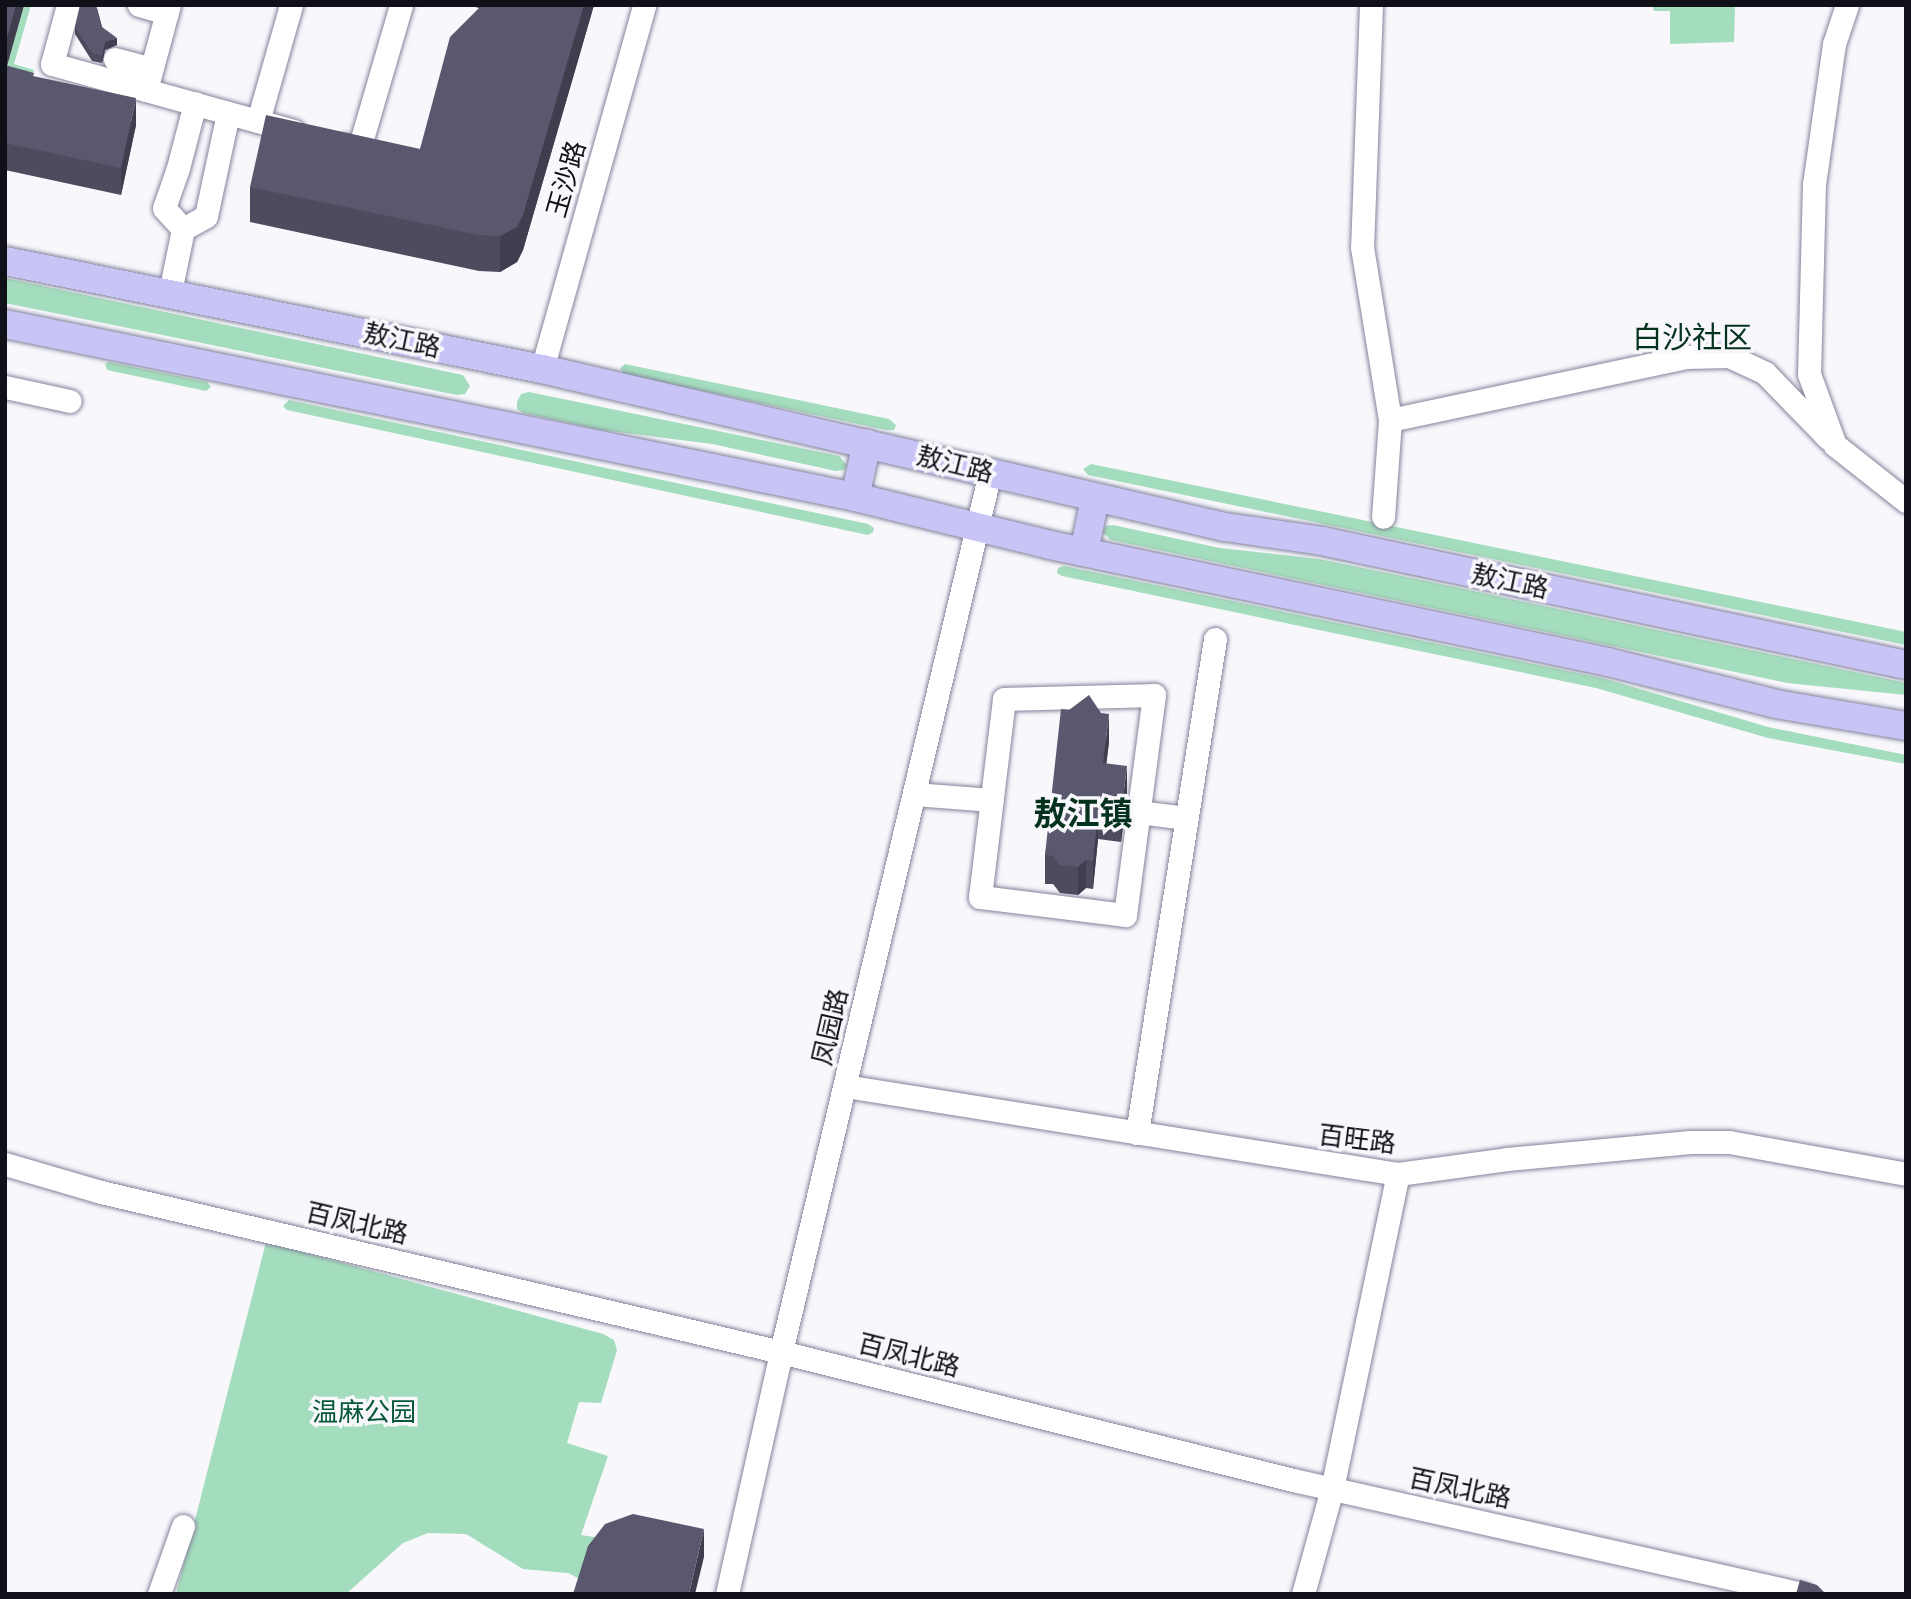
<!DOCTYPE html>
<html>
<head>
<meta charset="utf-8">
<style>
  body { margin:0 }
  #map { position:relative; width:1911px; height:1599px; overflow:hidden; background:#f7f7fc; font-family:"Titillium Web","Noto Sans SC",sans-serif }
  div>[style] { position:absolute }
  .green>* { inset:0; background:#a4ddbd }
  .roads { filter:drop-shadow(0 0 2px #83839b) drop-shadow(0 0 2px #83839b) }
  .minor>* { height:23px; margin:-11.5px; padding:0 11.5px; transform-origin:11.5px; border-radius:11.5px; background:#fff }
  .major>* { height:28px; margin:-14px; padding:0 14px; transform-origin:14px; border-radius:14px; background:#c8c5f6 }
  .wall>* { inset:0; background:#4d4c5f }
  .shaded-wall>* { inset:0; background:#3e3e4e }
  .building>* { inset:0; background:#59586f }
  span { translate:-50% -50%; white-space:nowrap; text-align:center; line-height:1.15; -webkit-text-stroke:7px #f7f7fc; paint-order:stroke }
  .street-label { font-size:26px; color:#101019 }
  .park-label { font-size:26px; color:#065838 }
  .quarter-label { font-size:30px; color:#05321e }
  .district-label { font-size:33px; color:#05321e; font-weight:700 }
  .frame { position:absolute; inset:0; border:7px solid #101019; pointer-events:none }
</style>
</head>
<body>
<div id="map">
  <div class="green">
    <div style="clip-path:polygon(24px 5px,31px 5px,14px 64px,34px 70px,31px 87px,5px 72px)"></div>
    <div style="clip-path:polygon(1652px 5px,1735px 5px,1734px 42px,1670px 44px,1670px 11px,1654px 11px)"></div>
    <div style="clip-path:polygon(5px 278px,463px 375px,470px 386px,465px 394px,457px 395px,5px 303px)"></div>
    <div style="clip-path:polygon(109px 362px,207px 382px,211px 387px,206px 391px,107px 370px,105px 364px)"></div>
    <div style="clip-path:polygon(625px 364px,889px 419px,896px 425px,894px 430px,886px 430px,624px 374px,620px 368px)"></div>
    <div style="clip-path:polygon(529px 392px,839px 456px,847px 465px,844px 470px,836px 471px,712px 444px,602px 430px,523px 413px,517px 409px,517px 402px,521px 394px)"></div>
    <div style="clip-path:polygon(289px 400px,868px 524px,874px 528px,873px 532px,868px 535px,287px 410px,283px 406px)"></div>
    <div style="clip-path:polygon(1091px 464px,1906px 632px,1906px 645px,1088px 475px,1083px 469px)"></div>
    <div style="clip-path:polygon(1113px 525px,1220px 548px,1319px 559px,1436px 583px,1906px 683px,1906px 695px,1787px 683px,1111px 540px,1102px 532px,1106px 526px)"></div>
    <div style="clip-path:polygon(1064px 566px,1606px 679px,1768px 727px,1906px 755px,1906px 764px,1768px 738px,1596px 688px,1062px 576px,1057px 573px,1058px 568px)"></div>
    <div style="clip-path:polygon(266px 1242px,603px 1334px,614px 1340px,617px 1350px,601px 1403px,579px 1402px,567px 1443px,608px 1456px,581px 1535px,633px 1543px,578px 1578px,568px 1573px,523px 1569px,466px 1534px,428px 1533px,403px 1543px,346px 1594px,176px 1594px)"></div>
  </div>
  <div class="roads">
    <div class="minor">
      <div style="left:68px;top:5px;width:61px;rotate:105.2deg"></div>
      <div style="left:52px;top:64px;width:251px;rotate:15.5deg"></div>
      <div style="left:139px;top:5px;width:29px;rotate:16deg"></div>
      <div style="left:1371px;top:5px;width:242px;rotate:92.1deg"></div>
      <div style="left:1362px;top:247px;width:175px;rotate:80.8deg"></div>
      <div style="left:1390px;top:420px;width:97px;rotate:94.1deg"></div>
      <div style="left:1847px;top:5px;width:41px;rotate:108.4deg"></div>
      <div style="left:1834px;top:44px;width:141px;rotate:98.1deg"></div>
      <div style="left:1814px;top:184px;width:190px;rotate:91.5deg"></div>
      <div style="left:1809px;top:374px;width:76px;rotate:69.9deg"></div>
      <div style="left:1835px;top:445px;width:90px;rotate:38.3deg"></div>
      <div style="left:115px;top:59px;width:38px;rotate:15deg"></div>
      <div style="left:146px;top:90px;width:88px;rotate:-74.9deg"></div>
      <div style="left:258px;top:121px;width:121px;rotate:-74.1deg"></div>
      <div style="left:344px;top:145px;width:16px;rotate:15deg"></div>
      <div style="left:359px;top:149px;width:150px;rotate:-73.7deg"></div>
      <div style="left:183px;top:229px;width:28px;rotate:-132deg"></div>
      <div style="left:164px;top:208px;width:42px;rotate:-70.7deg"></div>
      <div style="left:178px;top:168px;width:67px;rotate:-75.3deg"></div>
      <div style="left:170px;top:292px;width:64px;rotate:-78.3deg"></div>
      <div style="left:183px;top:229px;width:26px;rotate:-29deg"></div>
      <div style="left:206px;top:216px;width:105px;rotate:-77.9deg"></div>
      <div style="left:542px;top:369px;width:378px;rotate:-74.3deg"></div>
      <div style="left:5px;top:387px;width:66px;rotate:12.2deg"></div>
      <div style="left:1390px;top:420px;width:304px;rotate:-12deg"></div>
      <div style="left:1687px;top:357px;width:42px;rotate:-1.4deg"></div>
      <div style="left:1729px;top:356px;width:40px;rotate:25deg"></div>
      <div style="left:1765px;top:373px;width:91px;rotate:45.9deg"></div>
      <div style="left:1154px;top:695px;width:222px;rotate:97.5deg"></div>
      <div style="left:1125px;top:915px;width:146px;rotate:-172.9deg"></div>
      <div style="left:980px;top:897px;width:199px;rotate:-83.1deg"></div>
      <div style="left:1004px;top:699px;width:150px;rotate:-1.5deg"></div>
      <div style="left:914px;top:794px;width:78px;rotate:4.4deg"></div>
      <div style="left:1138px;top:812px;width:49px;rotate:7deg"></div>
      <div style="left:845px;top:1086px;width:560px;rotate:9.04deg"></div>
      <div style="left:1398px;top:1174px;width:110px;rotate:-7.8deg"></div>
      <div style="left:1507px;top:1159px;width:184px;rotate:-5.3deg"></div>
      <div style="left:1690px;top:1142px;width:39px"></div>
      <div style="left:1729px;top:1142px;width:180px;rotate:10.2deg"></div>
      <div style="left:1137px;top:1133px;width:500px;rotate:-81.03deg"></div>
      <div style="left:5px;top:1164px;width:100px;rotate:16.3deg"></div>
      <div style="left:101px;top:1192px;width:699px;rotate:13.24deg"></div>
      <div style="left:781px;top:1352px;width:528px;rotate:14.04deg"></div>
      <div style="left:1293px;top:1480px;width:522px;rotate:12.62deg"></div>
      <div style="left:159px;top:1594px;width:72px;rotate:-70.6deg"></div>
      <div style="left:727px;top:1594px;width:248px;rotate:-77.4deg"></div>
      <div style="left:781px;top:1352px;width:904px;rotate:-76.63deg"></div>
      <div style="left:1303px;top:1594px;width:109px;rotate:-74.6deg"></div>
      <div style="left:1332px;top:1489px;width:322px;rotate:-78.2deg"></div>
    </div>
    <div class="major">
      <div style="left:5px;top:261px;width:548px;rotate:11.37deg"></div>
      <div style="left:542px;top:369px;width:701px;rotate:13.03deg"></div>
      <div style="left:1225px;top:527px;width:98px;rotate:8.2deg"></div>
      <div style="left:1322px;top:541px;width:597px;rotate:11.99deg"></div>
      <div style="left:5px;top:324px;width:867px;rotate:11.5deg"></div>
      <div style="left:855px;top:497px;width:201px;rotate:13.8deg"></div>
      <div style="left:1050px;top:545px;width:570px;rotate:11.84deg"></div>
      <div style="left:1608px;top:662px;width:173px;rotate:14deg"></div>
      <div style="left:1776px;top:704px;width:132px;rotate:9.6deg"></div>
      <div style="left:855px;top:497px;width:55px;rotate:-77.5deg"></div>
      <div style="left:1084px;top:552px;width:54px;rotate:-78.3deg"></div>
    </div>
  </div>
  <div class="wall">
    <div style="clip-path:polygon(5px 5px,24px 5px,7px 66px,34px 77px,136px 125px,121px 195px,5px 170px)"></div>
    <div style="clip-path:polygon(468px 5px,594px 5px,523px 250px,517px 262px,500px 272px,479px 271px,250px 222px,250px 187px,420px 149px,479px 8px)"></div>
    <div style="clip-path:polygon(97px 8px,102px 27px,117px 45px,105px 50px,102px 63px,92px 61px,75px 34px,75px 27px)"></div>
    <div style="clip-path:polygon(1069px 710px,1109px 742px,1106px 764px,1127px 794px,1121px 842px,1098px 839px,1093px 889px,1086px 888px,1078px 895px,1060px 893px,1053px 884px,1045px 884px,1045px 855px)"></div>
  </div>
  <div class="shaded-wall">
    <div style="clip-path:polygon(16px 5px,24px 5px,5px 72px,5px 45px)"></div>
    <div style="clip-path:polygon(584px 5px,594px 5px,523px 250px,517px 262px,500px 272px,500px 236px)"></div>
    <div style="clip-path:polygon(117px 38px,117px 45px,105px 50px,102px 63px,102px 56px,105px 42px)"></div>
    <div style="clip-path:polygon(136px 98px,136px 125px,121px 195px,121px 168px)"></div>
    <div style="clip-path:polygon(1109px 714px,1109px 742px,1103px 792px,1103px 763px)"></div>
    <div style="clip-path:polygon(1127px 766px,1127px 794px,1121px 842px,1121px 813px)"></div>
    <div style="clip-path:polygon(1098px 811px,1098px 839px,1093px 889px,1093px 861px)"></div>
    <div style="clip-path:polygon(1086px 860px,1086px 888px,1078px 895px,1078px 867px)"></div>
    <div style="clip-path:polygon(704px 1529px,704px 1557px,695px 1594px,689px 1594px)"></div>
  </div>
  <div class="building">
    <div style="clip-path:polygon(5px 5px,16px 5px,5px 45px)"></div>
    <div style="clip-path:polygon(80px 5px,96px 5px,102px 27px,117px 38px,105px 42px,102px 56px,92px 53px,75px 27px)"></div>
    <div style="clip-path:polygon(482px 5px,584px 5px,523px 215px,517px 227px,500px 236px,479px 235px,250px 187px,266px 115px,420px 149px,450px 37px)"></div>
    <div style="clip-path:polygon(5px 65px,34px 73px,33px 76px,136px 98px,121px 168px,5px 143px)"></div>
    <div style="clip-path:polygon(1089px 695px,1101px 713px,1109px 714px,1103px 763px,1127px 766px,1121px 813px,1098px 811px,1093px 861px,1086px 860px,1078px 867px,1060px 865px,1053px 856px,1045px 855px,1061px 709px,1069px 710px)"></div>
    <div style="clip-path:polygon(633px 1514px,704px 1529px,689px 1594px,573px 1594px,588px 1546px,605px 1524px)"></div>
    <div style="clip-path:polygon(1800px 1580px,1817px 1585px,1826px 1594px,1796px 1594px)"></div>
  </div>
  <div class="street-label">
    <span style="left:566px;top:179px;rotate:-74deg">玉沙路</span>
    <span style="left:402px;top:340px;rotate:12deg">敖江路</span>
    <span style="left:955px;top:464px;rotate:14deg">敖江路</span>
    <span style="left:1510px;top:581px;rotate:12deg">敖江路</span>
    <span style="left:830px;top:1027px;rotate:-77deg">凤园路</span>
    <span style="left:1357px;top:1139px;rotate:7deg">百旺路</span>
    <span style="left:357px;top:1223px;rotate:13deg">百凤北路</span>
    <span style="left:909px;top:1355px;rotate:14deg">百凤北路</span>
    <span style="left:1460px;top:1488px;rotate:12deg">百凤北路</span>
  </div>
  <div class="park-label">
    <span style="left:364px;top:1412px">温麻公园</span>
  </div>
  <div class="quarter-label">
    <span style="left:1692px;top:337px">白沙社区</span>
  </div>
  <div class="district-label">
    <span style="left:1083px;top:814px">敖江镇</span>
  </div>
  <div class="frame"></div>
</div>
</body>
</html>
